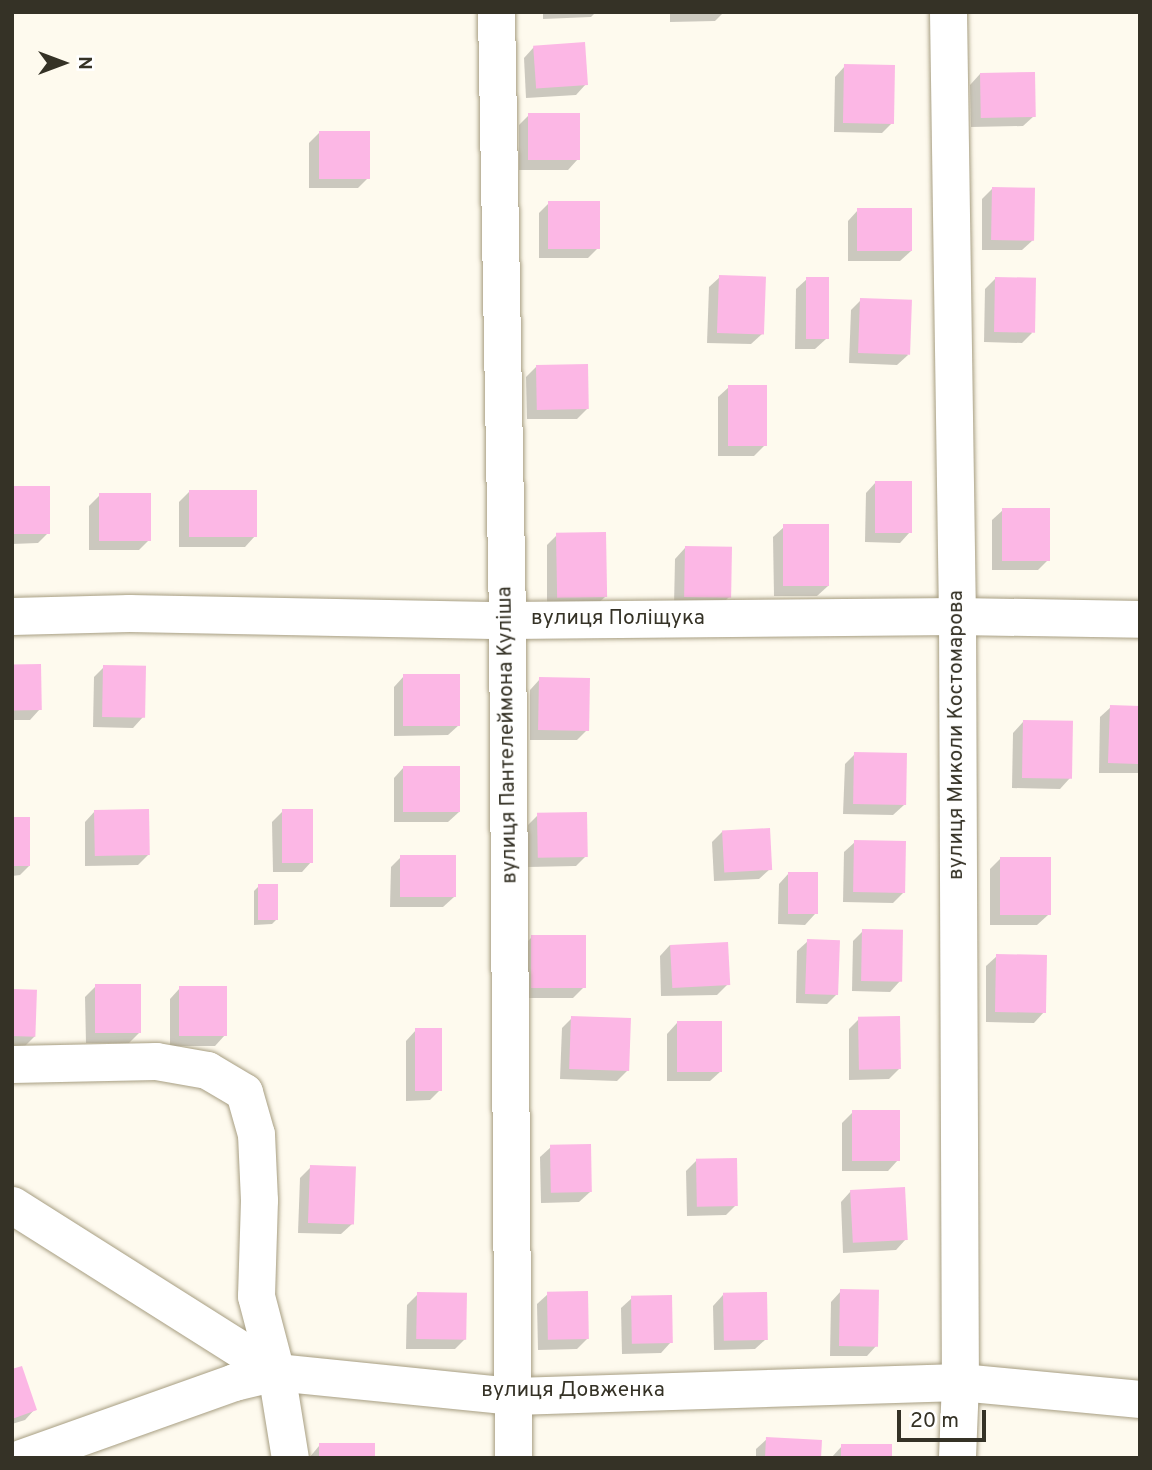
<!DOCTYPE html>
<html>
<head>
<meta charset="utf-8">
<style>
  body { margin:0 }
  #map { position:relative; width:1152px; height:1470px; overflow:hidden; background:#fefaee; font-family:Overpass,sans-serif }
  div>[style] { position:absolute }
  .shadow>* { inset:0; background:#0003 }
  .building>* { inset:0; background:#fcb7e5; transform-origin:0 0 }
  .roads { filter:drop-shadow(0 0 2px #a79e82) drop-shadow(0 0 2px #a79e82) }
  .street>* { height:37px; margin:-18.5px; padding:0 18.5px; transform-origin:18.5px; border-radius:18.5px; background:#fff }
  span { translate:-50% -50%; white-space:nowrap; text-align:center; line-height:1.15; -webkit-text-stroke:7px #fff; paint-order:stroke }
  .street-label { font-size:21px; color:#353226 }
  .frame { position:absolute; inset:0; border:14px solid #353226; pointer-events:none }
  .north { position:absolute; left:28px; top:28px; width:70px; height:70px; -webkit-text-stroke:5px #fff; paint-order:stroke; rotate:90deg; font-size:19px; font-weight:700; line-height:28px; text-align:center; color:#353226 }
  .north::after { content:''; display:block; margin:auto; width:24px; height:32px; background:#353226; clip-path:polygon(50% 0,100% 100%,50% 72%,0 100%) }
  .scale { position:absolute; left:897px; top:1410px; width:89px; height:32px; box-sizing:border-box; border:4px solid #353226; border-top:0; padding-left:9px; font-size:21px; line-height:24px; white-space:nowrap; color:#353226; -webkit-text-stroke:5px #fff; paint-order:stroke }
</style>
</head>
<body>
<div id="map">
  <div class="shadow">
    <div style="clip-path:polygon(543px 12px,596px 12px,591px 17px,543px 19px)"></div>
    <div style="clip-path:polygon(670px 12px,724px 12px,715px 21px,670px 22px)"></div>
    <div style="clip-path:polygon(534px 47px,586px 84px,576px 95px,526px 98px,524px 58px)"></div>
    <div style="clip-path:polygon(845px 66px,892px 123px,882px 133px,834px 132px,835px 77px)"></div>
    <div style="clip-path:polygon(980px 74px,1034px 116px,1023px 126px,971px 127px,970px 85px)"></div>
    <div style="clip-path:polygon(529px 115px,578px 159px,568px 170px,519px 170px,519px 125px)"></div>
    <div style="clip-path:polygon(319px 133px,368px 178px,358px 188px,309px 188px,309px 143px)"></div>
    <div style="clip-path:polygon(992px 189px,1033px 240px,1022px 250px,982px 250px,982px 199px)"></div>
    <div style="clip-path:polygon(549px 203px,598px 248px,588px 258px,539px 258px,539px 213px)"></div>
    <div style="clip-path:polygon(858px 210px,911px 251px,900px 261px,848px 261px,848px 221px)"></div>
    <div style="clip-path:polygon(720px 277px,762px 334px,751px 344px,707px 343px,709px 287px)"></div>
    <div style="clip-path:polygon(807px 279px,826px 339px,815px 349px,795px 349px,796px 289px)"></div>
    <div style="clip-path:polygon(995px 279px,1032px 333px,1022px 343px,984px 342px,985px 289px)"></div>
    <div style="clip-path:polygon(861px 300px,908px 355px,897px 365px,849px 363px,851px 310px)"></div>
    <div style="clip-path:polygon(537px 366px,587px 409px,577px 419px,527px 419px,526px 377px)"></div>
    <div style="clip-path:polygon(729px 387px,765px 445px,754px 456px,718px 456px,718px 397px)"></div>
    <div style="clip-path:polygon(876px 482px,910px 532px,900px 543px,865px 542px,866px 493px)"></div>
    <div style="clip-path:polygon(12px 488px,48px 533px,38px 543px,12px 544px)"></div>
    <div style="clip-path:polygon(189px 492px,255px 536px,245px 547px,179px 547px,179px 502px)"></div>
    <div style="clip-path:polygon(100px 495px,149px 540px,139px 550px,89px 550px,89px 506px)"></div>
    <div style="clip-path:polygon(1003px 510px,1048px 560px,1038px 570px,992px 570px,992px 520px)"></div>
    <div style="clip-path:polygon(784px 527px,828px 586px,817px 596px,774px 596px,773px 537px)"></div>
    <div style="clip-path:polygon(557px 535px,605px 597px,594px 607px,547px 608px,547px 545px)"></div>
    <div style="clip-path:polygon(685px 548px,730px 596px,719px 607px,674px 606px,675px 559px)"></div>
    <div style="clip-path:polygon(12px 666px,40px 709px,30px 720px,12px 720px)"></div>
    <div style="clip-path:polygon(104px 667px,143px 717px,133px 728px,93px 727px,94px 677px)"></div>
    <div style="clip-path:polygon(404px 676px,459px 725px,448px 735px,394px 736px,394px 687px)"></div>
    <div style="clip-path:polygon(540px 679px,587px 730px,577px 740px,530px 740px,530px 690px)"></div>
    <div style="clip-path:polygon(1111px 707px,1140px 707px,1140px 773px,1099px 773px,1100px 717px)"></div>
    <div style="clip-path:polygon(1023px 722px,1070px 778px,1060px 789px,1012px 788px,1013px 733px)"></div>
    <div style="clip-path:polygon(855px 754px,904px 805px,893px 815px,843px 814px,845px 764px)"></div>
    <div style="clip-path:polygon(404px 767px,459px 812px,448px 822px,394px 822px,394px 778px)"></div>
    <div style="clip-path:polygon(95px 811px,148px 855px,138px 865px,85px 866px,85px 822px)"></div>
    <div style="clip-path:polygon(283px 811px,312px 861px,302px 872px,273px 872px,272px 822px)"></div>
    <div style="clip-path:polygon(538px 815px,586px 856px,576px 866px,528px 867px,528px 825px)"></div>
    <div style="clip-path:polygon(12px 819px,30px 865px,20px 875px,12px 876px)"></div>
    <div style="clip-path:polygon(723px 831px,770px 869px,759px 879px,714px 881px,712px 842px)"></div>
    <div style="clip-path:polygon(855px 842px,903px 893px,893px 903px,843px 902px,844px 852px)"></div>
    <div style="clip-path:polygon(401px 857px,454px 897px,443px 907px,390px 907px,391px 867px)"></div>
    <div style="clip-path:polygon(1001px 858px,1048px 915px,1037px 925px,990px 925px,990px 869px)"></div>
    <div style="clip-path:polygon(789px 873px,815px 914px,805px 925px,778px 924px,779px 884px)"></div>
    <div style="clip-path:polygon(259px 886px,276px 920px,272px 924px,254px 925px,254px 891px)"></div>
    <div style="clip-path:polygon(863px 931px,900px 981px,890px 992px,852px 991px,853px 941px)"></div>
    <div style="clip-path:polygon(532px 937px,583px 988px,573px 998px,521px 998px,522px 947px)"></div>
    <div style="clip-path:polygon(808px 941px,837px 994px,827px 1004px,796px 1003px,797px 951px)"></div>
    <div style="clip-path:polygon(670px 945px,728px 984px,717px 995px,661px 996px,660px 956px)"></div>
    <div style="clip-path:polygon(997px 956px,1044px 1012px,1034px 1023px,986px 1022px,986px 966px)"></div>
    <div style="clip-path:polygon(96px 986px,140px 1032px,129px 1043px,86px 1043px,85px 997px)"></div>
    <div style="clip-path:polygon(180px 988px,225px 1035px,215px 1046px,170px 1046px,170px 999px)"></div>
    <div style="clip-path:polygon(12px 991px,35px 1036px,25px 1046px,12px 1046px)"></div>
    <div style="clip-path:polygon(572px 1018px,628px 1070px,617px 1081px,560px 1079px,562px 1028px)"></div>
    <div style="clip-path:polygon(859px 1019px,899px 1069px,889px 1079px,849px 1080px,849px 1029px)"></div>
    <div style="clip-path:polygon(677px 1023px,721px 1071px,710px 1081px,667px 1081px,667px 1034px)"></div>
    <div style="clip-path:polygon(416px 1030px,440px 1090px,430px 1100px,406px 1101px,406px 1041px)"></div>
    <div style="clip-path:polygon(853px 1112px,898px 1160px,888px 1171px,842px 1171px,842px 1123px)"></div>
    <div style="clip-path:polygon(551px 1147px,590px 1192px,579px 1202px,541px 1203px,540px 1157px)"></div>
    <div style="clip-path:polygon(697px 1160px,736px 1205px,726px 1215px,687px 1216px,686px 1171px)"></div>
    <div style="clip-path:polygon(311px 1167px,352px 1224px,341px 1234px,298px 1233px,300px 1178px)"></div>
    <div style="clip-path:polygon(851px 1191px,906px 1239px,896px 1250px,843px 1253px,841px 1202px)"></div>
    <div style="clip-path:polygon(841px 1291px,877px 1345px,867px 1356px,830px 1356px,831px 1302px)"></div>
    <div style="clip-path:polygon(418px 1294px,465px 1339px,455px 1349px,406px 1349px,407px 1305px)"></div>
    <div style="clip-path:polygon(548px 1294px,587px 1339px,577px 1349px,538px 1350px,537px 1304px)"></div>
    <div style="clip-path:polygon(723px 1295px,766px 1339px,755px 1349px,714px 1350px,713px 1306px)"></div>
    <div style="clip-path:polygon(632px 1298px,671px 1342px,661px 1353px,622px 1354px,621px 1308px)"></div>
    <div style="clip-path:polygon(12px 1371px,35px 1409px,25px 1420px,12px 1424px)"></div>
    <div style="clip-path:polygon(767px 1439px,820px 1458px,756px 1458px,756px 1449px)"></div>
    <div style="clip-path:polygon(319px 1446px,374px 1458px,309px 1458px)"></div>
    <div style="clip-path:polygon(842px 1446px,890px 1458px,831px 1458px)"></div>
  </div>
  <div class="building">
    <div style="left:585px;top:42px;width:43px;height:52px;rotate:86deg"></div>
    <div style="left:844px;top:64px;width:51px;height:59px;rotate:1deg"></div>
    <div style="left:1035px;top:72px;width:45px;height:55px;rotate:89deg"></div>
    <div style="left:528px;top:113px;width:52px;height:47px"></div>
    <div style="left:319px;top:131px;width:51px;height:48px"></div>
    <div style="left:992px;top:187px;width:43px;height:53px;rotate:1deg"></div>
    <div style="left:548px;top:201px;width:52px;height:48px"></div>
    <div style="left:857px;top:208px;width:55px;height:43px"></div>
    <div style="left:719px;top:275px;width:47px;height:58px;rotate:2deg"></div>
    <div style="left:806px;top:277px;width:23px;height:62px"></div>
    <div style="left:995px;top:277px;width:41px;height:55px;rotate:1deg"></div>
    <div style="left:860px;top:298px;width:52px;height:55px;rotate:2deg"></div>
    <div style="left:588px;top:364px;width:45px;height:52px;rotate:89deg"></div>
    <div style="left:728px;top:385px;width:39px;height:61px"></div>
    <div style="left:875px;top:481px;width:37px;height:52px"></div>
    <div style="left:12px;top:486px;width:38px;height:48px"></div>
    <div style="left:189px;top:490px;width:68px;height:47px"></div>
    <div style="left:99px;top:493px;width:52px;height:48px"></div>
    <div style="left:1002px;top:508px;width:48px;height:53px"></div>
    <div style="left:829px;top:524px;width:62px;height:46px;rotate:90deg"></div>
    <div style="left:606px;top:532px;width:65px;height:50px;rotate:89deg"></div>
    <div style="left:685px;top:546px;width:47px;height:51px;rotate:1deg"></div>
    <div style="left:41px;top:664px;width:46px;height:29px;rotate:89deg"></div>
    <div style="left:103px;top:665px;width:43px;height:52px;rotate:1deg"></div>
    <div style="left:460px;top:674px;width:52px;height:57px;rotate:90deg"></div>
    <div style="left:539px;top:677px;width:51px;height:53px;rotate:1deg"></div>
    <div style="left:1110px;top:705px;width:30px;height:58px;rotate:2deg"></div>
    <div style="left:1023px;top:720px;width:50px;height:58px;rotate:1deg"></div>
    <div style="left:854px;top:752px;width:53px;height:52px;rotate:1deg"></div>
    <div style="left:403px;top:766px;width:57px;height:46px"></div>
    <div style="left:149px;top:809px;width:46px;height:55px;rotate:89deg"></div>
    <div style="left:282px;top:809px;width:31px;height:54px"></div>
    <div style="left:587px;top:812px;width:45px;height:50px;rotate:89deg"></div>
    <div style="left:12px;top:817px;width:18px;height:49px"></div>
    <div style="left:770px;top:828px;width:42px;height:48px;rotate:87deg"></div>
    <div style="left:854px;top:840px;width:52px;height:52px;rotate:1deg"></div>
    <div style="left:400px;top:855px;width:56px;height:42px"></div>
    <div style="left:1000px;top:857px;width:51px;height:58px"></div>
    <div style="left:788px;top:872px;width:30px;height:42px"></div>
    <div style="left:278px;top:884px;width:36px;height:20px;rotate:90deg"></div>
    <div style="left:862px;top:929px;width:41px;height:52px;rotate:1deg"></div>
    <div style="left:531px;top:935px;width:55px;height:53px"></div>
    <div style="left:807px;top:939px;width:33px;height:55px;rotate:2deg"></div>
    <div style="left:728px;top:942px;width:43px;height:58px;rotate:87deg"></div>
    <div style="left:996px;top:954px;width:51px;height:58px;rotate:1deg"></div>
    <div style="left:95px;top:984px;width:46px;height:49px"></div>
    <div style="left:227px;top:986px;width:50px;height:48px;rotate:90deg"></div>
    <div style="left:12px;top:989px;width:25px;height:47px;rotate:2deg"></div>
    <div style="left:571px;top:1016px;width:60px;height:53px;rotate:2deg"></div>
    <div style="left:900px;top:1016px;width:53px;height:42px;rotate:89deg"></div>
    <div style="left:677px;top:1021px;width:45px;height:51px"></div>
    <div style="left:442px;top:1028px;width:63px;height:27px;rotate:90deg"></div>
    <div style="left:852px;top:1110px;width:48px;height:51px"></div>
    <div style="left:591px;top:1144px;width:48px;height:41px;rotate:89deg"></div>
    <div style="left:737px;top:1158px;width:48px;height:41px;rotate:89deg"></div>
    <div style="left:310px;top:1165px;width:46px;height:58px;rotate:2deg"></div>
    <div style="left:905px;top:1187px;width:53px;height:55px;rotate:87deg"></div>
    <div style="left:840px;top:1289px;width:39px;height:57px;rotate:1deg"></div>
    <div style="left:588px;top:1291px;width:48px;height:41px;rotate:89deg"></div>
    <div style="left:417px;top:1292px;width:50px;height:47px;rotate:1deg"></div>
    <div style="left:767px;top:1292px;width:48px;height:44px;rotate:89deg"></div>
    <div style="left:672px;top:1295px;width:48px;height:41px;rotate:89deg"></div>
    <div style="clip-path:polygon(22px 1366px,37px 1410px,12px 1419px,12px 1369px)"></div>
    <div style="clip-path:polygon(766px 1437px,822px 1440px,821px 1458px,765px 1458px)"></div>
    <div style="left:375px;top:1443px;width:15px;height:56px;rotate:90deg"></div>
    <div style="left:841px;top:1444px;width:51px;height:14px"></div>
  </div>
  <div class="roads">
    <div class="street">
      <div style="left:496px;top:12px;width:608px;rotate:88.96deg"></div>
      <div style="left:507px;top:620px;width:838px;rotate:89.59deg"></div>
      <div style="left:948px;top:12px;width:604px;rotate:89.15deg"></div>
      <div style="left:957px;top:616px;width:766px;rotate:89.78deg"></div>
      <div style="left:960px;top:1382px;width:76px;rotate:92.3deg"></div>
      <div style="left:12px;top:616px;width:117px;rotate:-1.5deg"></div>
      <div style="left:129px;top:613px;width:378px;rotate:1.1deg"></div>
      <div style="left:507px;top:620px;width:450px;rotate:-0.5deg"></div>
      <div style="left:957px;top:616px;width:183px;rotate:0.9deg"></div>
      <div style="left:12px;top:1064px;width:144px;rotate:-1.2deg"></div>
      <div style="left:156px;top:1061px;width:52px;rotate:10deg"></div>
      <div style="left:207px;top:1070px;width:43px;rotate:30.7deg"></div>
      <div style="left:244px;top:1092px;width:44px;rotate:74.1deg"></div>
      <div style="left:256px;top:1134px;width:66px;rotate:87.4deg"></div>
      <div style="left:259px;top:1200px;width:96px;rotate:91.8deg"></div>
      <div style="left:256px;top:1296px;width:79px;rotate:75.3deg"></div>
      <div style="left:276px;top:1372px;width:87px;rotate:80.8deg"></div>
      <div style="left:12px;top:1205px;width:312px;rotate:32.3deg"></div>
      <div style="left:21px;top:1458px;width:226px;rotate:-19.6deg"></div>
      <div style="left:234px;top:1382px;width:43px;rotate:-13.4deg"></div>
      <div style="left:276px;top:1372px;width:239px;rotate:5.8deg"></div>
      <div style="left:514px;top:1396px;width:446px;rotate:-1.8deg"></div>
      <div style="left:960px;top:1382px;width:181px;rotate:5.4deg"></div>
    </div>
  </div>
  <div class="street-label">
    <span style="left:618px;top:619px">вулиця Поліщука</span>
    <span style="left:508px;top:735px;rotate:-91deg">вулиця Пантелеймона Куліша</span>
    <span style="left:957px;top:735px;rotate:-90deg">вулиця Миколи Костомарова</span>
    <span style="left:573px;top:1391px">вулиця Довженка</span>
  </div>
  <div class="frame"></div>
  <div class="north">N</div>
  <div class="scale">20 m</div>
</div>
</body>
</html>
